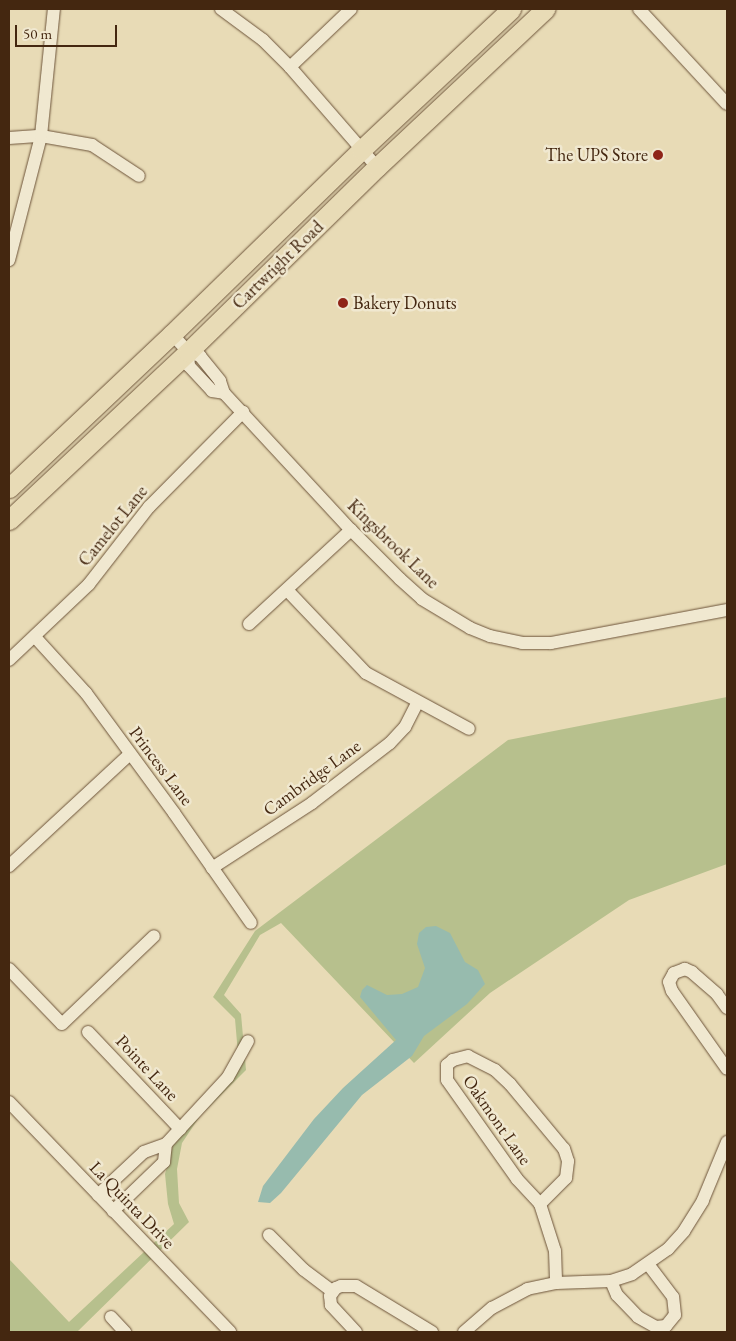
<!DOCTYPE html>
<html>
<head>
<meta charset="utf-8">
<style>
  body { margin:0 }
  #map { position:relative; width:736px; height:1341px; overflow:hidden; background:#e8dbb6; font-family:"EB Garamond",serif }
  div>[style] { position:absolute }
  .green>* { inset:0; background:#b7c08d }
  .water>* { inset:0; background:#97bbae }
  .roads { filter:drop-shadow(0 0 1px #6d543a) drop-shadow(0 0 1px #6d543a) }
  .street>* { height:12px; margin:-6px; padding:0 6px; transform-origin:6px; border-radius:6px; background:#f0e8d0 }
  .primary>* { height:19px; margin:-9.5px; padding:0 9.5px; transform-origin:9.5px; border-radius:9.5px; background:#e8dbb6 }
  .dots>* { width:14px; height:14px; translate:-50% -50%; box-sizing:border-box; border:2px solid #f0e8d0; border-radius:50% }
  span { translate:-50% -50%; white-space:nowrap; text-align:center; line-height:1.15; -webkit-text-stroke:5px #f0e8d0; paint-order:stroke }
  .poi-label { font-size:18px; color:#442710 }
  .right { translate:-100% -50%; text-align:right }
  .left { translate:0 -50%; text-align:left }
  .street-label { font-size:18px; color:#442710 }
  .frame { position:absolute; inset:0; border:10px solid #442710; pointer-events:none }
  .scale { position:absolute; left:15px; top:25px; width:102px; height:22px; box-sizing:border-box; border:2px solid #442710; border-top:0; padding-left:6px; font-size:15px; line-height:18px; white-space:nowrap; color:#442710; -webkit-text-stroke:4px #f0e8d0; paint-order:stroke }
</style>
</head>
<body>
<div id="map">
  <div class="green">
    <div style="clip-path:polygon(727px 697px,727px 864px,629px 900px,490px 993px,414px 1063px,281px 923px,260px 935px,224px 995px,241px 1014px,246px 1070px,200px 1116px,182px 1143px,177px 1169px,179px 1203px,189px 1222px,77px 1332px,9px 1332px,9px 1259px,69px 1322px,174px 1224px,168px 1204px,165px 1174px,173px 1145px,239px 1066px,235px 1019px,213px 997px,255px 931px,508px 740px)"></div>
  </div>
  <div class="water">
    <div style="clip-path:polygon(436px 926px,450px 933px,465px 962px,478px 970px,485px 984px,467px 1004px,424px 1036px,412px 1056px,362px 1095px,281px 1193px,270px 1203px,258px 1202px,263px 1186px,314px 1119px,343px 1088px,396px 1040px,360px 997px,362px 990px,367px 985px,387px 995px,402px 994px,418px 987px,425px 968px,417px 944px,419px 933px,426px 927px)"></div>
  </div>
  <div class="roads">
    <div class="street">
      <div style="left:221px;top:9px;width:52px;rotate:36.4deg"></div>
      <div style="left:263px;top:40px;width:38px;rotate:45deg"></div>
      <div style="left:290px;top:67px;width:133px;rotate:49deg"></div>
      <div style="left:639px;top:9px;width:129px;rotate:47.2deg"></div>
      <div style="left:290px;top:67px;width:84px;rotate:-43.6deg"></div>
      <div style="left:9px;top:138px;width:32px;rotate:-4deg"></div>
      <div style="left:41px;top:136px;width:52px;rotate:10deg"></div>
      <div style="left:92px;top:145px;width:56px;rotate:33.4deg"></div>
      <div style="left:9px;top:260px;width:128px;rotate:-75.5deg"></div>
      <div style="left:41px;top:136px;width:128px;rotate:-84.2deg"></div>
      <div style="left:172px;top:334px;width:24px;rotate:48deg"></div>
      <div style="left:188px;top:352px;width:13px;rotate:18deg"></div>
      <div style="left:200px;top:356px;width:32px;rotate:51deg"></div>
      <div style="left:220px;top:381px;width:13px;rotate:72deg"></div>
      <div style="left:224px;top:393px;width:187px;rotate:47.2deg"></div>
      <div style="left:351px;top:530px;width:69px;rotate:45deg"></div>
      <div style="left:400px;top:579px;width:30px;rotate:42deg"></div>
      <div style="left:422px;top:599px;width:56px;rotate:31.1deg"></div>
      <div style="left:470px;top:628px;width:22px;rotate:22deg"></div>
      <div style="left:490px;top:636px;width:33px;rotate:12deg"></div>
      <div style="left:522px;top:643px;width:29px"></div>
      <div style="left:551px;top:643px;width:179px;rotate:-10.6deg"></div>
      <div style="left:188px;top:352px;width:14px;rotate:86deg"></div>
      <div style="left:189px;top:366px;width:34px;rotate:47deg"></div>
      <div style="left:212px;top:391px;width:12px;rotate:9deg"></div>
      <div style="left:287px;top:590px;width:115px;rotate:46.4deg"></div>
      <div style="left:366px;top:673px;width:117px;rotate:28.5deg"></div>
      <div style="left:249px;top:624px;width:139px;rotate:-42.7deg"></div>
      <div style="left:35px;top:637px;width:76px;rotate:47.7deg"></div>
      <div style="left:86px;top:693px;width:149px;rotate:53.7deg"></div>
      <div style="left:174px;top:813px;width:134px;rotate:55deg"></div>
      <div style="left:9px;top:660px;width:110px;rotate:-43.5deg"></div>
      <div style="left:89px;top:584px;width:98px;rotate:-52.1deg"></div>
      <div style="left:149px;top:507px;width:134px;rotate:-45.3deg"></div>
      <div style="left:9px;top:866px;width:165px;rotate:-42.8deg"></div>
      <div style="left:212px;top:868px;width:119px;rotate:-33deg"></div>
      <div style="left:312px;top:803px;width:98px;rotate:-37.6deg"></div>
      <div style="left:390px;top:743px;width:22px;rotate:-47deg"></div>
      <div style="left:405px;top:727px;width:28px;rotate:-63deg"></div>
      <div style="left:9px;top:969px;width:76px;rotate:46.1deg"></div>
      <div style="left:62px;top:1024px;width:127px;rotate:-43.7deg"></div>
      <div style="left:727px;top:1008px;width:17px;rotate:-126deg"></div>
      <div style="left:717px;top:994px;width:33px;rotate:-139deg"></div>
      <div style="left:692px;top:972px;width:8px;rotate:-157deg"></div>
      <div style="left:685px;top:969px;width:12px;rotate:160deg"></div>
      <div style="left:674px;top:973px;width:10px;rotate:119deg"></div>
      <div style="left:669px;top:982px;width:9px;rotate:72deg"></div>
      <div style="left:672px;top:991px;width:95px;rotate:54.8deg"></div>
      <div style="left:88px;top:1032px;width:134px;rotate:46.5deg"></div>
      <div style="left:9px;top:1102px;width:319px;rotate:46.1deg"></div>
      <div style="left:98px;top:1195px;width:63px;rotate:-43.1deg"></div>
      <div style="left:144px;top:1152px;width:23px;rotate:-20deg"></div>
      <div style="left:166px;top:1144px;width:91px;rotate:-47.2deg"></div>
      <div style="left:228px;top:1077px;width:41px;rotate:-60.9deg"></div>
      <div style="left:540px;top:1204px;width:37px;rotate:-45deg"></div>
      <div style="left:566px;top:1178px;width:17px;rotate:-83deg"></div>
      <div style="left:568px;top:1161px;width:13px;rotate:-108deg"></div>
      <div style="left:564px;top:1149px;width:85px;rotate:-129.7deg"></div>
      <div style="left:510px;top:1084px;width:21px;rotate:-137deg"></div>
      <div style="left:495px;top:1070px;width:30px;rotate:-153deg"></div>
      <div style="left:468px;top:1056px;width:16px;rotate:165deg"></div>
      <div style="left:453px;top:1060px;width:8px;rotate:140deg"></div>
      <div style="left:447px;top:1065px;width:15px;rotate:90deg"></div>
      <div style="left:447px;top:1080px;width:121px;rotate:54.7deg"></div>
      <div style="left:517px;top:1179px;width:34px;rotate:47deg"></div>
      <div style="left:540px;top:1204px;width:49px;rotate:72.3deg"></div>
      <div style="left:555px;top:1251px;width:32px;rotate:88deg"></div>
      <div style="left:113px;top:1211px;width:71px;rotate:-43.9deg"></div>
      <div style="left:164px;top:1162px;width:18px;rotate:-84deg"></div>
      <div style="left:269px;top:1235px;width:49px;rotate:45deg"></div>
      <div style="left:304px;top:1270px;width:36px;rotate:37deg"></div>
      <div style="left:611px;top:1281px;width:15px;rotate:67deg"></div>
      <div style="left:617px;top:1295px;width:30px;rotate:46deg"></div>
      <div style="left:638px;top:1317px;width:21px;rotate:29deg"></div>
      <div style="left:656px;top:1327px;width:10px;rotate:-6deg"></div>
      <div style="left:666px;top:1326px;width:14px;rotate:-51deg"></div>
      <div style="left:675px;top:1315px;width:18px;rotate:-96deg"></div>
      <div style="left:673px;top:1297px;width:41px;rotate:-127.1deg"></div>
      <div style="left:111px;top:1317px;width:21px;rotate:47deg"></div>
      <div style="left:356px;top:1332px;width:37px;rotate:-133deg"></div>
      <div style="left:331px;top:1305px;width:9px;rotate:-96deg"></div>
      <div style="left:330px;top:1296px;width:10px;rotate:-53deg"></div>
      <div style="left:336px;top:1288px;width:5px;rotate:-22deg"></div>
      <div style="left:341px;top:1286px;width:15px"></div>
      <div style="left:356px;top:1286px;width:89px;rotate:31.2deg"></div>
      <div style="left:464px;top:1332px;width:37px;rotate:-41deg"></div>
      <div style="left:492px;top:1308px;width:40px;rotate:-28deg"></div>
      <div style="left:527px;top:1289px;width:30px;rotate:-12deg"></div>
      <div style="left:556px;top:1283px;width:55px;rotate:-2.1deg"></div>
      <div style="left:611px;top:1281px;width:22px;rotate:-18deg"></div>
      <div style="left:632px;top:1274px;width:44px;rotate:-34.8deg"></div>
      <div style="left:668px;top:1249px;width:24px;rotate:-48deg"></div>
      <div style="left:684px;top:1231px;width:36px;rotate:-58deg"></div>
      <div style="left:703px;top:1200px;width:63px;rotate:-67.5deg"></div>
    </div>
    <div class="primary">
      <div style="left:9px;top:488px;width:224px;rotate:-43.4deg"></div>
      <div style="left:172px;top:334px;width:264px;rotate:-44.2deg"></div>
      <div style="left:361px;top:150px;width:206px;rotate:-43.2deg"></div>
      <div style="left:9px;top:520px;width:245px;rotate:-43.2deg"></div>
      <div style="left:188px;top:352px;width:264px;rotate:-44.4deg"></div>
      <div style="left:377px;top:167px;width:231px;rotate:-43.2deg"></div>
    </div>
  </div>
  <div class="dots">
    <div style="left:658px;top:155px;background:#8f2418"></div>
    <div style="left:343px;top:303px;background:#8f2418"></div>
  </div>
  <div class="poi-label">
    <span class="right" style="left:648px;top:155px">The UPS Store</span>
    <span class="left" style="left:353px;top:303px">Bakery Donuts</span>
  </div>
  <div class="street-label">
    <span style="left:278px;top:265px;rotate:-44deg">Cartwright Road</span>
    <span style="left:113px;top:526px;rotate:-51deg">Camelot Lane</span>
    <span style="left:393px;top:544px;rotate:44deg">Kingsbrook Lane</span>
    <span style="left:161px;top:766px;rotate:53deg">Princess Lane</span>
    <span style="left:312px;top:778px;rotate:-36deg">Cambridge Lane</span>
    <span style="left:147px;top:1068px;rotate:47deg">Pointe Lane</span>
    <span style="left:497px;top:1120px;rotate:55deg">Oakmont Lane</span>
    <span style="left:132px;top:1205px;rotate:46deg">La Quinta Drive</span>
  </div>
  <div class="frame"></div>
  <div class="scale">50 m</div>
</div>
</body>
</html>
